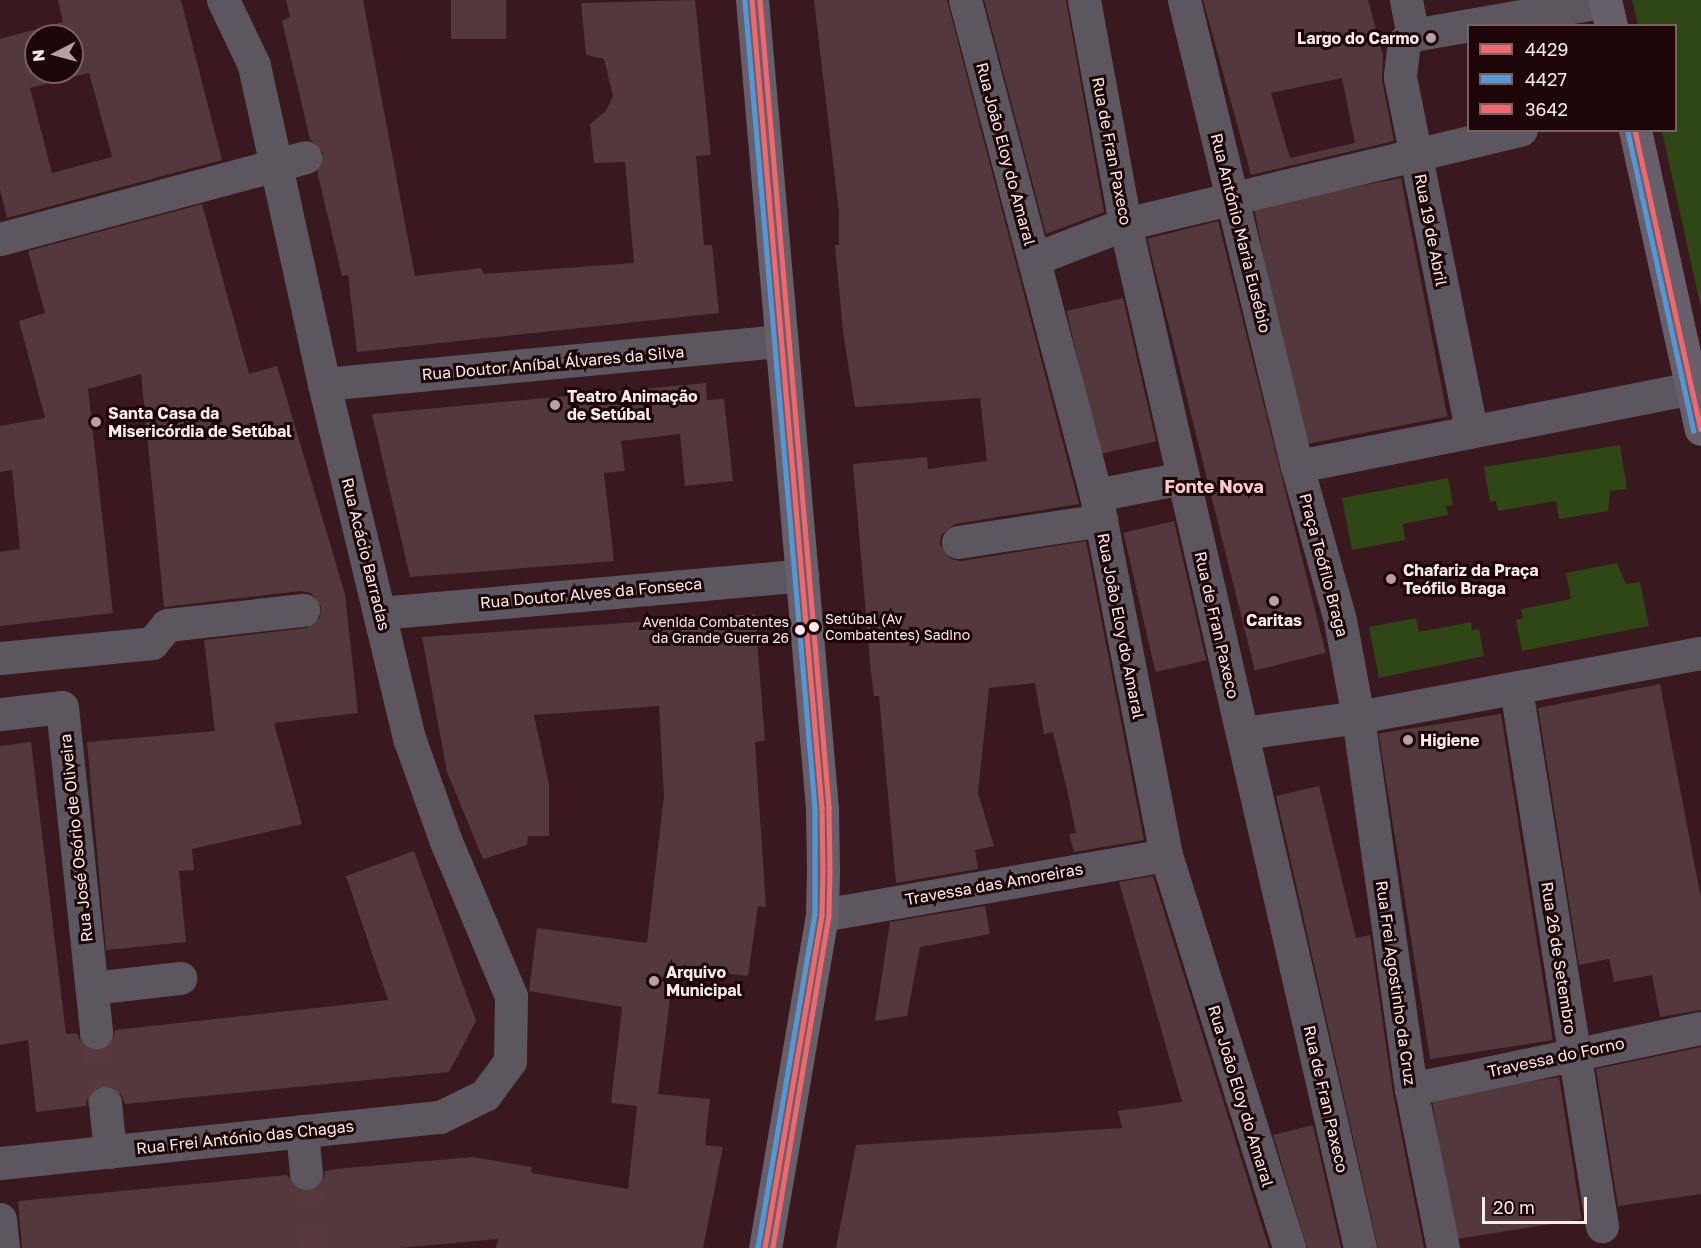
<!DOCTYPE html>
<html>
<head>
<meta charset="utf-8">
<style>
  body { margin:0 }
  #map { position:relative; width:1701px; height:1248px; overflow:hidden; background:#39181f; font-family:"Golos Text",sans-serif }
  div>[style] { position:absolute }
  .green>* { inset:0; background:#2e4715 }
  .building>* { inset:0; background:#53383d; transform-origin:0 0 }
  .minor-tunnel>* { height:33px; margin-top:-16.5px; transform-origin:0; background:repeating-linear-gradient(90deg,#56383e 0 33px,transparent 0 49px) }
  .minor>* { height:33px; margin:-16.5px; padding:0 16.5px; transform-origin:16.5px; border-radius:16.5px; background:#5c575e }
  .major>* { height:33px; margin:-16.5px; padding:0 16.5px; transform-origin:16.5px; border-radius:16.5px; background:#675f69 }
  .bus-1>* { height:4.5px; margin:-2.25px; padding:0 2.25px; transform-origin:2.25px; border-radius:2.25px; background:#f1676c }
  .bus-2>* { height:4.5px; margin:-2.25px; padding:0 2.25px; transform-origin:2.25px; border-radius:2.25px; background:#5497d5 }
  .bus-3>* { height:4.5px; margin:-2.25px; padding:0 2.25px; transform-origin:2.25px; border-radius:2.25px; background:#f1676c }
  .dots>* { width:16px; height:16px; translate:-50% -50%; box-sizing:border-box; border:3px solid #1e0508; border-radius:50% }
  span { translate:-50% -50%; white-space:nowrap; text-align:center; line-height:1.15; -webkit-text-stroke:6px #1e0508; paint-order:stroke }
  .bus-label { font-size:14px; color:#faeaeb }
  .left { translate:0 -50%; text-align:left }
  .right { translate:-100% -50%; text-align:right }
  .poi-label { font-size:16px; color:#faeaeb; font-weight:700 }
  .street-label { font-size:16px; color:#faeaeb }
  .neighbourhood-label { font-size:18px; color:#f9c9cc; font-weight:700 }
  .legend { position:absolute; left:1467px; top:24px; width:210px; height:108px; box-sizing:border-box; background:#1e0508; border:2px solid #766163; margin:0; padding:8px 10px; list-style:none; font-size:18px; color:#faeaeb }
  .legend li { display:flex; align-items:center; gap:12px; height:30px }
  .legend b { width:30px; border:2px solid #766163 }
  .north { position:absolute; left:24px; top:24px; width:60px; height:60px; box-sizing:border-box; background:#1e0508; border:2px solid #766163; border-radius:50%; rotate:264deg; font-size:16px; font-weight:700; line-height:24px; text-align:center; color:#faeaeb }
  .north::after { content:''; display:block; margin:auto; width:21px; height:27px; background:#b6a0a4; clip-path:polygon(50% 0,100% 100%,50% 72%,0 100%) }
  .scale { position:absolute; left:1482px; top:1197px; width:105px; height:27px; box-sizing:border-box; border:3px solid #faeaeb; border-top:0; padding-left:8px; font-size:18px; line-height:21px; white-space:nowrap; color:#faeaeb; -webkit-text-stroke:4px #1e0508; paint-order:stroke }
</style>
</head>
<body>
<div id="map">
  <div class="green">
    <div style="clip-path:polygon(1632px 0,1701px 0,1701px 308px,1662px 131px,1676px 130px,1676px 26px,1638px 25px)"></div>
    <div style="clip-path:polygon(1620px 445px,1627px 489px,1610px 491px,1608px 511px,1559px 519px,1556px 501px,1498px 511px,1496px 501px,1490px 502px,1484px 467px)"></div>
    <div style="clip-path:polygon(1448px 478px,1453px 505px,1446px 506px,1448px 515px,1403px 524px,1405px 540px,1352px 550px,1342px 498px)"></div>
    <div style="clip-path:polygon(1617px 563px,1626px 584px,1640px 582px,1649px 626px,1522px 651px,1516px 620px,1523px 618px,1521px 609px,1571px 599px,1566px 573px)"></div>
    <div style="clip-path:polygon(1416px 618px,1419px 632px,1471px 622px,1472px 630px,1479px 629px,1484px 656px,1379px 678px,1369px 627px)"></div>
  </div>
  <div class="building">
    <div style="clip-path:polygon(evenodd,58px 0,181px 0,222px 160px,7px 218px,0 189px,0 39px,63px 22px,58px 0,36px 36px,72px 36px,72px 72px,36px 72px,36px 36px,58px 0,89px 73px,112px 157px,52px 173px,30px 88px,89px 73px)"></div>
    <div style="clip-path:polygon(286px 0,363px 0,415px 276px,481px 268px,484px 274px,634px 263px,625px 162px,594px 163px,590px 124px,606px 111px,613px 96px,604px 59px,586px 55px,581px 3px,695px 0,711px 155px,696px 156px,704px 245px,712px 245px,719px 313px,357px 352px,348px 275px,342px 276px,317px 171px,323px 153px,310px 139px,282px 21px,290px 17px)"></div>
    <div style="left:451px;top:0;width:55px;height:39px"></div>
    <div style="clip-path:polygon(814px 0,947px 0,1079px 504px,955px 524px,941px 535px,940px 545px,951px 559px,961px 561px,1086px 541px,1144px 840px,1074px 852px,1069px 834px,1076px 833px,1068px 794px,1053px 732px,1044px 734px,1035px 683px,989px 688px,978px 793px,994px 846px,975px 850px,978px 869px,896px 883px,879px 696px,874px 696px,871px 672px,853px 464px,927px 457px,928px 469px,987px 461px,980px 398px,855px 407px,843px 332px,835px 245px,839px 245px,839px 213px)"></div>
    <div style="clip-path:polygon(984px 0,1066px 0,1104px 212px,1046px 234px)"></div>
    <div style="clip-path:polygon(evenodd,1203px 0,1368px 0,1383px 56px,1382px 80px,1394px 141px,1251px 175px,1203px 0,1342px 78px,1355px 143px,1290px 158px,1271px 93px,1342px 78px)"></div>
    <div style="left:1401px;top:178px;width:243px;height:150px;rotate:79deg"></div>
    <div style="clip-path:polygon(202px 204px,249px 374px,277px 366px,345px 594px,358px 713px,274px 723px,302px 824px,192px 849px,194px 870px,179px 871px,186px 942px,106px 950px,87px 742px,215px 731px,204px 640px,306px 628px,320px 618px,321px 607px,311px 593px,301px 591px,164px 607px,141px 374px,88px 389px,113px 613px,0 626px,0 552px,20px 549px,12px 470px,0 472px,0 426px,45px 418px,19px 321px,45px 313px,28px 251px)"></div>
    <div style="left:1218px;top:221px;width:445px;height:73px;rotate:76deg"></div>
    <div style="left:1123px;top:298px;width:147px;height:58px;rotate:77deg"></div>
    <div style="clip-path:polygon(706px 383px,707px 400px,724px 399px,733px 481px,685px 486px,680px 434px,621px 441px,625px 471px,604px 473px,614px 561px,410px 577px,372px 414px)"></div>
    <div style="left:1174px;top:521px;width:143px;height:52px;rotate:77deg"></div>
    <div style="clip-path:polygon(755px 614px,765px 741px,755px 742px,766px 907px,758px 906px,748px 976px,674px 967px,658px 1094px,710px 1099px,705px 1145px,723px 1147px,703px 1248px,496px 1248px,498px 1239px,400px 1248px,22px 1248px,18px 1201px,287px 1175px,298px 1190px,308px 1192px,323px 1181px,325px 1171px,335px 1169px,473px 1157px,532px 1167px,531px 1173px,628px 1189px,637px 1106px,611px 1103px,622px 1007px,529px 991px,537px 928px,647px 943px,664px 796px,659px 706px,534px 715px,549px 784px,549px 836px,528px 836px,527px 845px,483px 859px,447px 772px,422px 637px)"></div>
    <div style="clip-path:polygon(1660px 684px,1701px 898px,1701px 1010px,1660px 1017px,1652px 975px,1614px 982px,1609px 959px,1579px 965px,1538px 708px)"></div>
    <div style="left:1501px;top:714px;width:330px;height:124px;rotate:81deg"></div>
    <div style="clip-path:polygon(31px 742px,66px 1034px,77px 1033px,81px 1043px,99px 1051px,113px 1040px,115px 1030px,388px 1000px,346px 876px,414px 851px,476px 1021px,449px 1072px,125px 1104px,120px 1092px,104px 1084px,88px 1095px,86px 1106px,36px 1112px,28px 1040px,0 1045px,0 746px)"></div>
    <div style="clip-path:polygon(1319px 786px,1356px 938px,1370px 935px,1393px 1093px,1424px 1248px,1378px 1248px,1276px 796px)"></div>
    <div style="clip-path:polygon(1153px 876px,1269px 1248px,836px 1248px,856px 1145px,1122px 1128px,1118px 1111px,1182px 1102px,1119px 882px)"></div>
    <div style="clip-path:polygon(985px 906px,990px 934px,920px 947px,907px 1016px,875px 1021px,890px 922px)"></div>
    <div style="clip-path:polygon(1701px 1047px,1701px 1194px,1618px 1206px,1596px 1069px)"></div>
    <div style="left:1559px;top:1077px;width:144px;height:129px;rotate:81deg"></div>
    <div style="clip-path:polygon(1313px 1125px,1341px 1248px,1307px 1248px,1273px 1135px)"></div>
  </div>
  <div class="minor-tunnel">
    <div style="left:96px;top:1032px;width:72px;rotate:82.8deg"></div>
    <div style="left:306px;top:1173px;width:76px;rotate:83.2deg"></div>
  </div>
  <div class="minor">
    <div style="left:965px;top:0;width:512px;rotate:75.18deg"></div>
    <div style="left:1096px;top:495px;width:367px;rotate:79deg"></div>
    <div style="left:1166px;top:855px;width:412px;rotate:72.6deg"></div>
    <div style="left:1084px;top:0;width:228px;rotate:79.6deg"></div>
    <div style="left:1125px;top:224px;width:1051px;rotate:77.07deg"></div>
    <div style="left:1184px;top:0;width:480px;rotate:76.4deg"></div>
    <div style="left:1406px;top:0;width:36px;rotate:79deg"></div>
    <div style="left:1413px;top:35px;width:195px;rotate:-10deg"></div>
    <div style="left:1413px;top:35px;width:11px;rotate:142deg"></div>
    <div style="left:1404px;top:42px;width:35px;rotate:97deg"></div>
    <div style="left:1400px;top:77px;width:359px;rotate:78.6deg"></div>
    <div style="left:0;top:239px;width:316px;rotate:-15deg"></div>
    <div style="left:1034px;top:259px;width:97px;rotate:-21deg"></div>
    <div style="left:1125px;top:224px;width:407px;rotate:-13.4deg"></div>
    <div style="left:324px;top:384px;width:459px;rotate:-5.4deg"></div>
    <div style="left:1692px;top:388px;width:403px;rotate:168.8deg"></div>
    <div style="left:1297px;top:466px;width:160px;rotate:74.4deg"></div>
    <div style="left:1340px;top:620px;width:99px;rotate:79.5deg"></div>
    <div style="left:1358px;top:717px;width:349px;rotate:-10.6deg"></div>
    <div style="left:1096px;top:495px;width:89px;rotate:-11.1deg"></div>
    <div style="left:958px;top:542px;width:145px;rotate:-8.7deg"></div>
    <div style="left:380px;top:613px;width:424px;rotate:-5.1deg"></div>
    <div style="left:0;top:658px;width:153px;rotate:-5.6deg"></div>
    <div style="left:152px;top:643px;width:23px;rotate:-50deg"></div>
    <div style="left:167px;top:625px;width:137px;rotate:-6.3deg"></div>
    <div style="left:1516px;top:689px;width:544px;rotate:80.9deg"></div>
    <div style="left:0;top:714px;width:62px;rotate:-6.4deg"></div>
    <div style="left:62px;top:707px;width:327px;rotate:84deg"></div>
    <div style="left:1243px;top:733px;width:116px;rotate:-7.9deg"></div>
    <div style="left:1358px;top:717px;width:376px;rotate:81.9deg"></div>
    <div style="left:1411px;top:1089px;width:162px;rotate:78.6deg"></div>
    <div style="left:822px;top:915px;width:349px;rotate:-9.9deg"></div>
    <div style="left:92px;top:988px;width:89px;rotate:-6.5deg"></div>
    <div style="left:1411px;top:1089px;width:296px;rotate:-11.9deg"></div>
    <div style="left:105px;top:1103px;width:49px;rotate:84.2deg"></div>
    <div style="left:302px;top:1131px;width:42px;rotate:84.6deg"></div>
    <div style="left:0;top:1163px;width:442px;rotate:-6deg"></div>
    <div style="left:440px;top:1117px;width:50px;rotate:-26.1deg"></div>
    <div style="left:485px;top:1095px;width:42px;rotate:-53.7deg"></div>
    <div style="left:510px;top:1061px;width:65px;rotate:-89.1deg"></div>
    <div style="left:511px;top:996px;width:170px;rotate:-112.8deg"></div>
    <div style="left:445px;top:839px;width:107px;rotate:-109.6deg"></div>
    <div style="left:409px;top:738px;width:364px;rotate:-103.5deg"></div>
    <div style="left:324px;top:384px;width:327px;rotate:-102.4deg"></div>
    <div style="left:254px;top:65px;width:72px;rotate:-115.5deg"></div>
    <div style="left:0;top:1219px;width:29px;rotate:84deg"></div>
  </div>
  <div class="major">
    <div style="left:752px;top:0;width:811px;rotate:85.05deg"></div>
    <div style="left:822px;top:808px;width:63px;rotate:89.1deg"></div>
    <div style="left:823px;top:871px;width:44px;rotate:91.3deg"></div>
    <div style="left:822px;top:915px;width:338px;rotate:99.7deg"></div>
    <div style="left:1605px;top:0;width:27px;rotate:77deg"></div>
    <div style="left:1635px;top:130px;width:306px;rotate:77.6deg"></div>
  </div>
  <div class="bus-1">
    <div style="left:752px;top:0;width:811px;rotate:85.05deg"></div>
    <div style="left:822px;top:808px;width:63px;rotate:89.1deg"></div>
    <div style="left:823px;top:871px;width:44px;rotate:91.3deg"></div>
    <div style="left:822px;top:915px;width:338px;rotate:99.7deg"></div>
    <div style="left:1635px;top:130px;width:306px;rotate:77.6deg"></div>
  </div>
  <div class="bus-2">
    <div style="left:745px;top:1px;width:810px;rotate:85.04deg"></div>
    <div style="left:815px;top:808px;width:106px;rotate:90deg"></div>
    <div style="left:815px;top:914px;width:338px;rotate:99.7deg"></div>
    <div style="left:1628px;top:132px;width:306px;rotate:77.6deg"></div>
  </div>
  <div class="bus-3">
    <div style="left:760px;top:0;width:810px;rotate:85.11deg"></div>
    <div style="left:829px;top:807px;width:64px;rotate:89.1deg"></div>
    <div style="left:830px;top:871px;width:45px;rotate:91.3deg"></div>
    <div style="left:829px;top:916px;width:337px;rotate:99.6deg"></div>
  </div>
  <div class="dots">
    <div style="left:1431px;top:38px;background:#b6a0a4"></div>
    <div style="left:555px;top:405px;background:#b6a0a4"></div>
    <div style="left:96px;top:422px;background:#b6a0a4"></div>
    <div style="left:1391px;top:579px;background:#b6a0a4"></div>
    <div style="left:1274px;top:601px;background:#b6a0a4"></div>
    <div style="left:814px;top:627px;background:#faeaeb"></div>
    <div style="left:800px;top:630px;background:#faeaeb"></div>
    <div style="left:1408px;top:740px;background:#b6a0a4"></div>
    <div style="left:654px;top:981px;background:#b6a0a4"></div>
  </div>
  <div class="bus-label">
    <span class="left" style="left:825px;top:627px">Setúbal (Av<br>Combatentes) Sadino</span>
    <span class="right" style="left:789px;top:630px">Avenida Combatentes<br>da Grande Guerra 26</span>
  </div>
  <div class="poi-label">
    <span class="right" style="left:1419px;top:38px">Largo do Carmo</span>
    <span class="left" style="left:567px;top:405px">Teatro Animação<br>de Setúbal</span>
    <span class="left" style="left:108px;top:422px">Santa Casa da<br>Misericórdia de Setúbal</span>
    <span class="left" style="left:1403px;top:579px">Chafariz da Praça<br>Teófilo Braga</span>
    <span style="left:1274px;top:620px">Caritas</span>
    <span class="left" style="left:1420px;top:740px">Higiene</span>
    <span class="left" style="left:666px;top:981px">Arquivo<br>Municipal</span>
  </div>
  <div class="street-label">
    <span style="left:1112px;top:151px;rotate:79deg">Rua de Fran Paxeco</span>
    <span style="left:1006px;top:154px;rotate:75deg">Rua João Eloy do Amaral</span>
    <span style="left:1431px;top:230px;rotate:79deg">Rua 19 de Abril</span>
    <span style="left:1241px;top:233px;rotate:76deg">Rua António Maria Eusébio</span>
    <span style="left:553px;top:363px;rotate:-5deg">Rua Doutor Aníbal Álvares da Silva</span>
    <span style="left:366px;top:554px;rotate:76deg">Rua Acácio Barradas</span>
    <span style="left:1324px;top:565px;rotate:75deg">Praça Teófilo Braga</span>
    <span style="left:591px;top:593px;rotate:-5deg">Rua Doutor Alves da Fonseca</span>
    <span style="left:1217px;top:625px;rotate:77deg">Rua de Fran Paxeco</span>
    <span style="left:1121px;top:626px;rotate:79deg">Rua João Eloy do Amaral</span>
    <span style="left:76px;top:838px;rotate:-96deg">Rua José Osório de Oliveira</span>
    <span style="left:994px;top:884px;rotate:-10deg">Travessa das Amoreiras</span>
    <span style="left:1559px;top:958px;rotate:81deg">Rua 26 de Setembro</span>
    <span style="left:1396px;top:983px;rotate:82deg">Rua Frei Agostinho da Cruz</span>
    <span style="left:1556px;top:1057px;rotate:-12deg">Travessa do Forno</span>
    <span style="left:1241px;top:1096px;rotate:73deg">Rua João Eloy do Amaral</span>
    <span style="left:1326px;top:1099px;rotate:77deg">Rua de Fran Paxeco</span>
    <span style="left:245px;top:1137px;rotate:-6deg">Rua Frei António das Chagas</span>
  </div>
  <div class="neighbourhood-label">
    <span style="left:1214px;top:486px">Fonte Nova</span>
  </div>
  <ul class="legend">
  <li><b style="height:8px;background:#f1676c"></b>4429</li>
  <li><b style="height:8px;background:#5497d5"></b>4427</li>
  <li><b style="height:8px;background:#f1676c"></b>3642</li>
  </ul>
  <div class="north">N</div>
  <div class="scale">20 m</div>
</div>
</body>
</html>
